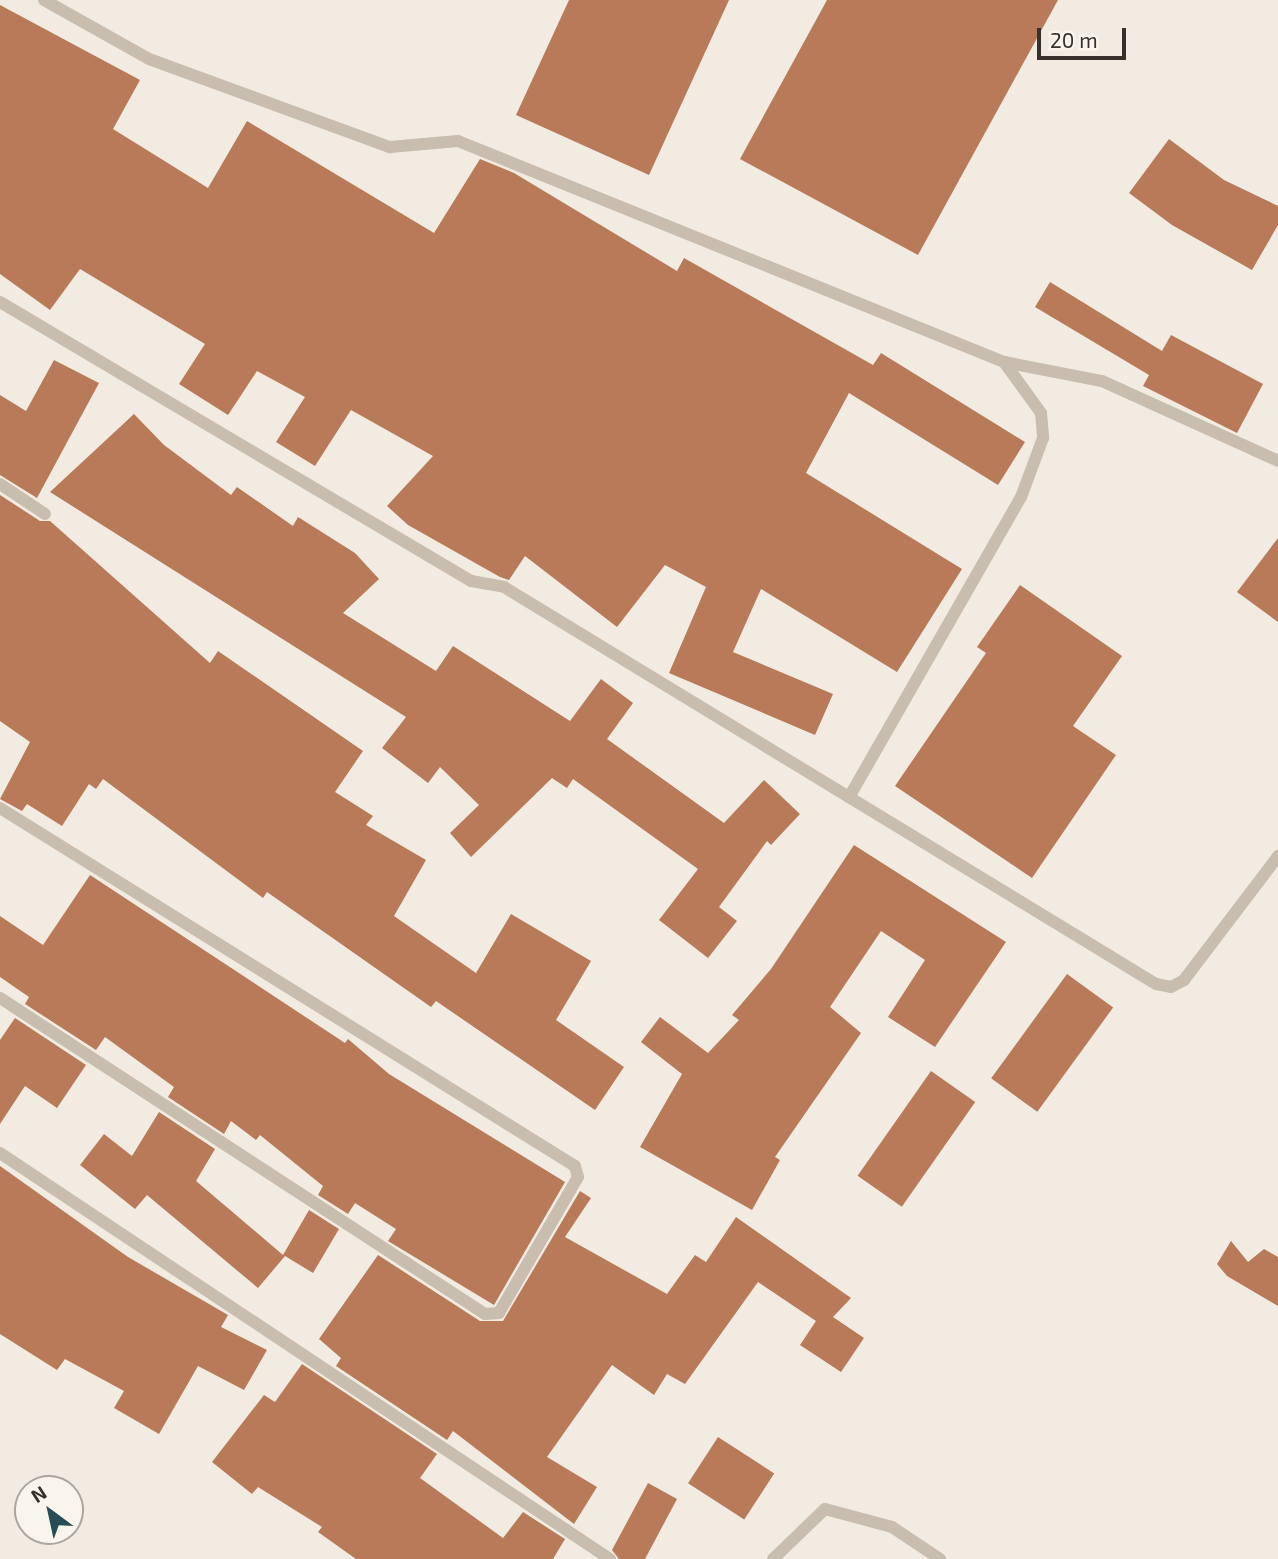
<!DOCTYPE html>
<html>
<head>
<meta charset="utf-8">
<style>
  body { margin:0 }
  #map { position:relative; width:1278px; height:1559px; overflow:hidden; background:#f1ebe1; font-family:"Exo 2",sans-serif }
  div>[style] { position:absolute }
  .building>* { inset:0; background:#b87a58; transform-origin:0 0 }
  .service>* { height:12px; margin:-6px; padding:0 6px; transform-origin:6px; border-radius:6px; background:#c8bdae }
  span { translate:-50% -50%; white-space:nowrap; text-align:center; line-height:1.15; -webkit-text-stroke:7px #f9f5ed; paint-order:stroke }
  .north { position:absolute; left:14px; top:1475px; width:70px; height:70px; box-sizing:border-box; background:#f9f5ed; border:2px solid #aba7a0; border-radius:50%; rotate:327deg; font-size:19px; font-weight:700; line-height:28px; text-align:center; color:#37312c }
  .north::after { content:''; display:block; margin:auto; width:24px; height:32px; background:#264c54; clip-path:polygon(50% 0,100% 100%,50% 72%,0 100%) }
  .scale { position:absolute; left:1037px; top:28px; width:89px; height:32px; box-sizing:border-box; border:4px solid #37312c; border-top:0; padding-left:9px; font-size:21px; line-height:24px; white-space:nowrap; color:#37312c; -webkit-text-stroke:5px #f9f5ed; paint-order:stroke }
</style>
</head>
<body>
<div id="map">
  <div class="building">
    <div style="clip-path:polygon(569px 0,729px 0,649px 175px,516px 115px)"></div>
    <div style="clip-path:polygon(827px 0,1058px 0,918px 255px,740px 159px)"></div>
    <div style="clip-path:polygon(0 5px,140px 80px,113px 129px,208px 188px,247px 121px,434px 233px,480px 159px,514px 173px,677px 271px,684px 258px,873px 365px,881px 353px,1025px 442px,998px 485px,849px 393px,806px 473px,962px 569px,897px 672px,761px 589px,733px 652px,833px 694px,815px 735px,669px 673px,706px 587px,665px 565px,617px 627px,525px 556px,509px 580px,500px 577px,408px 525px,387px 506px,433px 456px,351px 410px,315px 466px,276px 442px,305px 397px,257px 371px,228px 415px,179px 384px,205px 344px,80px 269px,50px 310px,0 274px)"></div>
    <div style="clip-path:polygon(1169px 139px,1224px 180px,1278px 206px,1278px 225px,1252px 270px,1172px 225px,1129px 193px)"></div>
    <div style="clip-path:polygon(1050px 282px,1162px 351px,1171px 335px,1263px 384px,1237px 433px,1143px 386px,1149px 375px,1035px 307px)"></div>
    <div style="clip-path:polygon(54px 360px,99px 383px,37px 498px,0 475px,0 395px,26px 411px)"></div>
    <div style="clip-path:polygon(134px 414px,164px 445px,231px 495px,237px 487px,293px 526px,298px 517px,355px 553px,379px 579px,343px 613px,436px 671px,453px 646px,570px 721px,601px 679px,633px 703px,607px 739px,724px 823px,764px 780px,800px 814px,771px 845px,767px 841px,719px 907px,737px 921px,708px 958px,659px 920px,698px 869px,573px 779px,567px 788px,552px 778px,471px 857px,450px 833px,479px 805px,440px 767px,428px 783px,382px 748px,406px 717px,50px 492px)"></div>
    <div style="clip-path:polygon(0 495px,40px 521px,50px 521px,210px 663px,218px 651px,363px 751px,335px 792px,373px 816px,366px 825px,426px 860px,394px 916px,476px 973px,511px 914px,591px 961px,556px 1020px,624px 1067px,595px 1110px,436px 1001px,431px 1007px,267px 892px,263px 898px,103px 779px,96px 789px,89px 784px,62px 826px,27px 804px,22px 811px,0 799px,30px 742px,0 721px)"></div>
    <div style="clip-path:polygon(1278px 538px,1278px 622px,1237px 592px)"></div>
    <div style="clip-path:polygon(1020px 585px,1122px 656px,1073px 726px,1116px 755px,1032px 878px,895px 786px,986px 653px,977px 647px)"></div>
    <div style="clip-path:polygon(854px 845px,1006px 942px,935px 1047px,888px 1017px,925px 960px,881px 931px,830px 1007px,861px 1033px,775px 1157px,780px 1160px,752px 1210px,640px 1147px,682px 1074px,641px 1042px,660px 1017px,708px 1053px,739px 1020px,732px 1015px,771px 969px)"></div>
    <div style="clip-path:polygon(90px 875px,345px 1043px,348px 1039px,389px 1074px,565px 1182px,494px 1305px,388px 1241px,396px 1229px,355px 1203px,348px 1214px,318px 1195px,323px 1186px,260px 1135px,256px 1140px,231px 1121px,224px 1134px,168px 1097px,174px 1087px,105px 1037px,96px 1050px,25px 1004px,29px 997px,0 977px,0 916px,43px 945px)"></div>
    <div style="left:1067px;top:974px;width:57px;height:129px;rotate:36deg"></div>
    <div style="clip-path:polygon(15px 1018px,86px 1065px,57px 1108px,25px 1086px,0 1124px,0 1040px)"></div>
    <div style="left:931px;top:1071px;width:54px;height:128px;rotate:35deg"></div>
    <div style="clip-path:polygon(159px 1112px,215px 1149px,196px 1181px,283px 1255px,309px 1210px,339px 1229px,313px 1273px,285px 1256px,258px 1288px,147px 1195px,135px 1209px,80px 1165px,104px 1134px,132px 1156px)"></div>
    <div style="clip-path:polygon(0 1166px,128px 1257px,228px 1315px,221px 1327px,267px 1350px,244px 1390px,198px 1366px,159px 1434px,114px 1408px,124px 1391px,65px 1359px,57px 1370px,0 1334px)"></div>
    <div style="clip-path:polygon(580px 1191px,591px 1198px,565px 1237px,667px 1294px,695px 1255px,706px 1262px,736px 1217px,851px 1298px,833px 1317px,864px 1338px,841px 1372px,800px 1345px,816px 1321px,758px 1282px,685px 1384px,667px 1374px,654px 1395px,612px 1365px,547px 1457px,597px 1487px,574px 1524px,453px 1431px,447px 1440px,336px 1366px,341px 1358px,319px 1339px,378px 1255px,480px 1321px,503px 1321px)"></div>
    <div style="clip-path:polygon(1231px 1241px,1248px 1262px,1264px 1249px,1278px 1257px,1278px 1306px,1227px 1276px,1217px 1264px)"></div>
    <div style="clip-path:polygon(302px 1364px,437px 1454px,420px 1478px,503px 1538px,523px 1512px,565px 1539px,553px 1559px,356px 1559px,318px 1532px,322px 1527px,258px 1487px,252px 1494px,212px 1462px,264px 1395px,275px 1402px)"></div>
    <div style="left:718px;top:1437px;width:67px;height:55px;rotate:33deg"></div>
    <div style="clip-path:polygon(648px 1483px,677px 1499px,645px 1559px,619px 1559px,612px 1550px)"></div>
  </div>
  <div class="service">
    <div style="left:44px;top:0;width:120px;rotate:29.3deg"></div>
    <div style="left:149px;top:59px;width:257px;rotate:20.1deg"></div>
    <div style="left:390px;top:147px;width:68px;rotate:-5deg"></div>
    <div style="left:458px;top:141px;width:589px;rotate:22.04deg"></div>
    <div style="left:1004px;top:362px;width:63px;rotate:54deg"></div>
    <div style="left:1041px;top:413px;width:25px;rotate:85deg"></div>
    <div style="left:1043px;top:438px;width:63px;rotate:110.4deg"></div>
    <div style="left:1021px;top:497px;width:346px;rotate:119.8deg"></div>
    <div style="left:0;top:302px;width:547px;rotate:30.64deg"></div>
    <div style="left:471px;top:581px;width:34px;rotate:10deg"></div>
    <div style="left:504px;top:587px;width:763px;rotate:31.34deg"></div>
    <div style="left:1156px;top:984px;width:15px;rotate:11deg"></div>
    <div style="left:1171px;top:987px;width:15px;rotate:-28deg"></div>
    <div style="left:1184px;top:980px;width:156px;rotate:-52.8deg"></div>
    <div style="left:1004px;top:362px;width:100px;rotate:11deg"></div>
    <div style="left:1102px;top:381px;width:193px;rotate:24.4deg"></div>
    <div style="left:0;top:484px;width:54px;rotate:33.7deg"></div>
    <div style="left:0;top:808px;width:677px;rotate:31.91deg"></div>
    <div style="left:575px;top:1166px;width:11px;rotate:75deg"></div>
    <div style="left:578px;top:1177px;width:157px;rotate:120.2deg"></div>
    <div style="left:499px;top:1313px;width:14px;rotate:176deg"></div>
    <div style="left:485px;top:1314px;width:579px;rotate:-146.91deg"></div>
    <div style="left:0;top:1153px;width:733px;rotate:33.65deg"></div>
    <div style="left:773px;top:1559px;width:72px;rotate:-43.9deg"></div>
    <div style="left:825px;top:1509px;width:69px;rotate:15deg"></div>
    <div style="left:892px;top:1527px;width:58px;rotate:33.7deg"></div>
  </div>
  <div class="north">N</div>
  <div class="scale">20 m</div>
</div>
</body>
</html>
